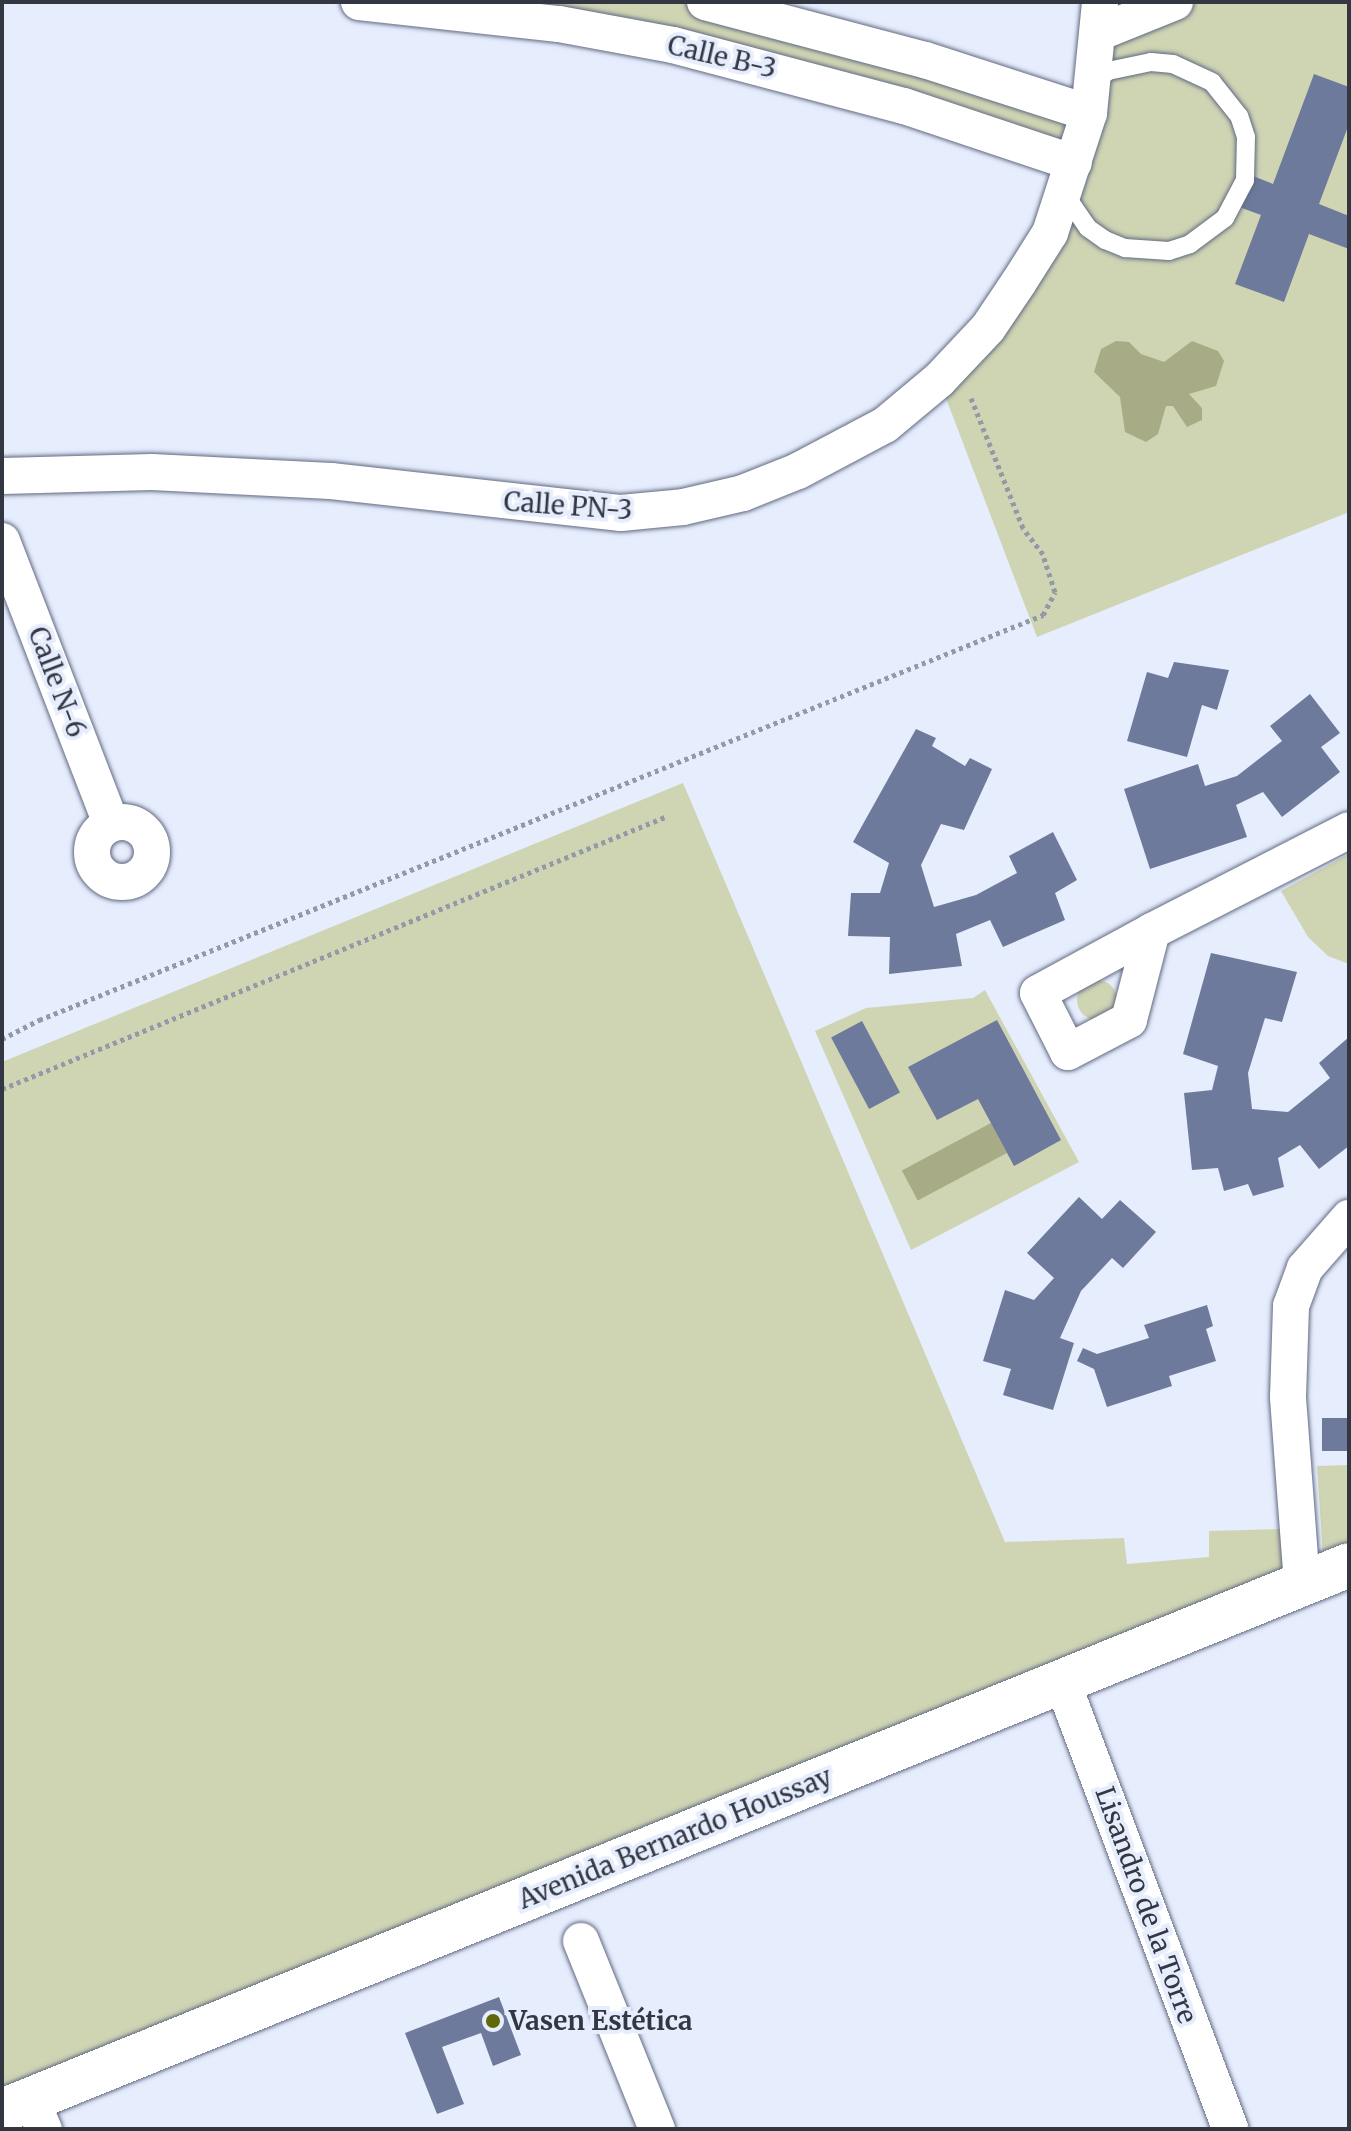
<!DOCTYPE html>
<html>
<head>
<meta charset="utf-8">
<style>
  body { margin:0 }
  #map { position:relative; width:1351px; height:2131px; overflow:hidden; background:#e6edfd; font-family:Merriweather,serif }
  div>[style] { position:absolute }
  .green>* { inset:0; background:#cfd4b3 }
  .round { border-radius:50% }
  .water>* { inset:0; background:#a7ac86; transform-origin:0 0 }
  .building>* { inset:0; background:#6e7a9b; transform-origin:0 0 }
  .path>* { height:5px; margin-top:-2.5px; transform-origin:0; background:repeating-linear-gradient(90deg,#9399a6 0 4px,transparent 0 8px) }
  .roads { filter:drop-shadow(0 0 2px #616a81) drop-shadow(0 0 2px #616a81) }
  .lane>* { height:18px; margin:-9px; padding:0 9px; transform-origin:9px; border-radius:9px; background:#fff }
  .street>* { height:36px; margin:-18px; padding:0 18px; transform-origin:18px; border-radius:18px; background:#fff }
  .street>.ring { margin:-18px; padding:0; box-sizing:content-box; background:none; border:36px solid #fff; border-radius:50% }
  .secondary>* { height:44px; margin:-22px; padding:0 22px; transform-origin:22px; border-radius:22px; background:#fff }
  .dots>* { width:22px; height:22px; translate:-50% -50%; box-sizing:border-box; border:4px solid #e6edfd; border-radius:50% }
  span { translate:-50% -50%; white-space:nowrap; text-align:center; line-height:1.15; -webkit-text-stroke:8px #e6edfd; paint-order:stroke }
  .street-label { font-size:26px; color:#333742 }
  .poi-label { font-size:26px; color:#333742; font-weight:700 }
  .left { translate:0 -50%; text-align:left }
  .frame { position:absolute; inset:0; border:4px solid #333742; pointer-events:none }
</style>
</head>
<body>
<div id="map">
  <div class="green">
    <div style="clip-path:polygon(359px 2px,705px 2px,1089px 113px,1098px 33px,1175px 2px,1349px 2px,1349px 512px,1037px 637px,939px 380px,1074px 163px,904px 106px)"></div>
    <div style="clip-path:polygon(683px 783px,1005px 1542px,1124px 1538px,1127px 1564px,1209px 1557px,1209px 1531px,1284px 1529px,1285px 1572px,2px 2111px,2px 1062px)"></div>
    <div style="clip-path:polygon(1349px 854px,1349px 964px,1328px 956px,1308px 937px,1281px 891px)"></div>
    <div class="round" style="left:1077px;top:980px;width:40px;height:40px"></div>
    <div style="clip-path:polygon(985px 990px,1079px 1162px,911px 1250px,815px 1031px,866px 1008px,973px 998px)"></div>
    <div style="clip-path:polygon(1349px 1465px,1349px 1545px,1323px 1556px,1317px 1466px)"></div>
  </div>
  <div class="water">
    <div style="clip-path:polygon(1116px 341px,1129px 342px,1141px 354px,1164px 362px,1192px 341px,1218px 351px,1224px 361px,1216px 386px,1189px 394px,1202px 408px,1202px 420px,1187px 427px,1173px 406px,1166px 406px,1158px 434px,1146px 442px,1125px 432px,1120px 397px,1094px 372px,1101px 349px)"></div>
    <div style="left:991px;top:1123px;width:34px;height:101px;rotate:62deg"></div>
  </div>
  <div class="building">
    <div style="clip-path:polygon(1314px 74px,1349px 87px,1349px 124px,1319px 204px,1349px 216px,1349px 249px,1309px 234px,1284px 302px,1235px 284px,1261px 215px,1231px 204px,1243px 172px,1273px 184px)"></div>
    <div style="clip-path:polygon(1174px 662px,1229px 670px,1217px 710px,1202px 705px,1187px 757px,1127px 741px,1147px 672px,1168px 678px)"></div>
    <div style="clip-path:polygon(1310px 694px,1340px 733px,1321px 747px,1340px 772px,1282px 817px,1263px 792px,1236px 805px,1247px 837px,1150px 869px,1124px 789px,1198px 764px,1205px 786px,1237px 776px,1282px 741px,1270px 726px)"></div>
    <div style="clip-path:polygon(916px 729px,936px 738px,932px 746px,965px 766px,970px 758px,992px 769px,964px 830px,941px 824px,921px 865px,934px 907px,976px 895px,1017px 873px,1009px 856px,1053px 832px,1077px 880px,1055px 893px,1065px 920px,1003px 947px,990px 920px,956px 934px,962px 966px,889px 974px,890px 937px,848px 936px,851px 893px,880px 893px,889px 863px,853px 842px)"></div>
    <div style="clip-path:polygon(1211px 953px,1297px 972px,1282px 1022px,1265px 1018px,1248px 1073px,1252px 1109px,1288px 1112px,1330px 1078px,1319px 1063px,1349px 1037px,1349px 1146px,1319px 1169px,1300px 1145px,1278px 1158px,1284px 1187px,1253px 1196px,1248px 1184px,1224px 1191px,1218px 1168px,1192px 1170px,1184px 1093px,1212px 1090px,1218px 1066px,1183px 1054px)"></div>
    <div style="clip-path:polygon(997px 1020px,1061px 1140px,1014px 1166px,978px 1099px,937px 1120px,908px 1067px)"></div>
    <div style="left:862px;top:1021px;width:81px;height:35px;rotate:62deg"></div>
    <div style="clip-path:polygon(1079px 1197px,1102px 1219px,1120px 1200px,1156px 1232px,1123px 1268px,1112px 1258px,1081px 1291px,1060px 1338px,1074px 1343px,1053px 1410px,1003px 1395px,1011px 1369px,983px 1361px,1005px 1290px,1034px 1300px,1054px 1278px,1027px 1253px)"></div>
    <div style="clip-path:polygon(1207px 1305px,1213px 1326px,1206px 1329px,1216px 1361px,1169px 1376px,1172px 1386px,1107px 1407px,1094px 1369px,1077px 1361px,1083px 1348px,1097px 1354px,1149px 1338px,1144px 1325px)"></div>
    <div style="left:1349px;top:1418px;width:33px;height:27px;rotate:90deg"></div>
    <div style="clip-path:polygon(499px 1997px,521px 2055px,493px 2066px,481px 2033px,442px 2047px,464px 2104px,437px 2114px,405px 2033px)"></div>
  </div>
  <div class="path">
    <div style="left:2px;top:1039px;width:42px;rotate:-27.2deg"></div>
    <div style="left:39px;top:1020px;width:1083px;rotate:-21.97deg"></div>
    <div style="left:1043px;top:615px;width:26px;rotate:-62deg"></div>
    <div style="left:1055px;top:592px;width:40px;rotate:-108deg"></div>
    <div style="left:1043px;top:554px;width:33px;rotate:-128deg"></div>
    <div style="left:1023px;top:528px;width:140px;rotate:-111.8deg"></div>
    <div style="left:2px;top:1089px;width:717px;rotate:-22.31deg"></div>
  </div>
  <div class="roads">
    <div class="lane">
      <div style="left:1064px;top:193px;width:42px;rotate:55.6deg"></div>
      <div style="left:1088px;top:228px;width:21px;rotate:35deg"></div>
      <div style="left:1105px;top:240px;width:22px;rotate:22deg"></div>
      <div style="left:1125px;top:248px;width:44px;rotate:3.9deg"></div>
      <div style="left:1169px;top:251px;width:22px;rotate:-18deg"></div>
      <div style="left:1190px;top:244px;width:44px;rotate:-36.6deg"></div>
      <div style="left:1225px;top:218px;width:43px;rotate:-62.2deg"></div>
      <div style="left:1245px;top:180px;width:43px;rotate:-88.7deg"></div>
      <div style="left:1246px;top:137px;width:22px;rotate:-108deg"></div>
      <div style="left:1239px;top:116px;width:43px;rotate:-128.5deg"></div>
      <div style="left:1212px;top:82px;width:43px;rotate:-155.2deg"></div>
      <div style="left:1173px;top:64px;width:22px;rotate:-175deg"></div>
      <div style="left:1151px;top:62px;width:44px;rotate:168.2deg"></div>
      <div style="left:1108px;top:71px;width:19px;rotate:141deg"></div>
    </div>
    <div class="street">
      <div style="left:359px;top:2px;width:201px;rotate:6.3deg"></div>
      <div style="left:559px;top:24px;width:116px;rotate:10.4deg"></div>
      <div style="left:673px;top:45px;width:239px;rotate:14.8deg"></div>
      <div style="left:904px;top:106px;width:179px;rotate:18.5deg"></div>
      <div style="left:705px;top:2px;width:228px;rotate:14.8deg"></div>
      <div style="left:925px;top:60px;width:172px;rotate:17.9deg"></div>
      <div style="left:1098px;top:33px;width:83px;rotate:-21.9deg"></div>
      <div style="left:2px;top:476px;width:150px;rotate:-1.5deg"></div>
      <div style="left:152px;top:472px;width:179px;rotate:2.9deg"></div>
      <div style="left:331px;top:481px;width:292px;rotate:6.3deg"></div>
      <div style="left:621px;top:513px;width:62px;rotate:-5.5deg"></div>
      <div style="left:683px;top:507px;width:62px;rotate:-13.1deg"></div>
      <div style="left:743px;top:493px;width:59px;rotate:-21.8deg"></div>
      <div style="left:798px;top:471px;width:98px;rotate:-27.9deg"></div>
      <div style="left:885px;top:425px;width:70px;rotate:-39.8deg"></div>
      <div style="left:939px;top:380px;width:71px;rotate:-46.7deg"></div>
      <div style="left:988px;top:328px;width:55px;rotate:-56deg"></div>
      <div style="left:1019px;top:282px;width:58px;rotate:-57.7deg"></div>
      <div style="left:1050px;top:233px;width:126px;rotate:-72deg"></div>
      <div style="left:1089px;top:113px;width:112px;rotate:-84.3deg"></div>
      <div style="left:2px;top:541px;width:302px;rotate:68.9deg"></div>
      <div class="ring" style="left:92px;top:822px;width:24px;height:24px"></div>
      <div style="left:1152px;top:931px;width:92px;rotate:104.5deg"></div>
      <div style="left:1129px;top:1020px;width:69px;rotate:152.3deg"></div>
      <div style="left:1068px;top:1052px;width:66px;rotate:-117deg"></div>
      <div style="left:1038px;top:993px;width:130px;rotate:-28.5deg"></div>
      <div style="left:1152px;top:931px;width:221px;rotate:-27.1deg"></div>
      <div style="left:1302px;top:1584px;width:188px;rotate:-94.3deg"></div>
      <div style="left:1288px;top:1397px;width:91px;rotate:-88.1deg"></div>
      <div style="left:1291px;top:1306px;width:40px;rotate:-69.8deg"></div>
      <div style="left:1305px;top:1268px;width:67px;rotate:-48.7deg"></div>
      <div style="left:1062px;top:1681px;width:478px;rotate:69.4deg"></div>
      <div style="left:581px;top:1941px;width:203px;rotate:68deg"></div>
      <div style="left:31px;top:2099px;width:33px;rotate:67deg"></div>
    </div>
    <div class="secondary">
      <div style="left:2px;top:2111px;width:1453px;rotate:-22.06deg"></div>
    </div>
  </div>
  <div class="dots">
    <div style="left:493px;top:2021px;background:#606809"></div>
  </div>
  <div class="street-label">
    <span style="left:722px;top:57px;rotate:13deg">Calle B-3</span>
    <span style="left:568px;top:506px;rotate:4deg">Calle PN-3</span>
    <span style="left:57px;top:682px;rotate:69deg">Calle N-6</span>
    <span style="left:675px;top:1838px;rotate:-22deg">Avenida Bernardo Houssay</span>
    <span style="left:1146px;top:1905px;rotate:70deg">Lisandro de la Torre</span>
  </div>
  <div class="poi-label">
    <span class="left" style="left:509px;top:2021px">Vasen Estética</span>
  </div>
  <div class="frame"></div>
</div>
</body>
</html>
